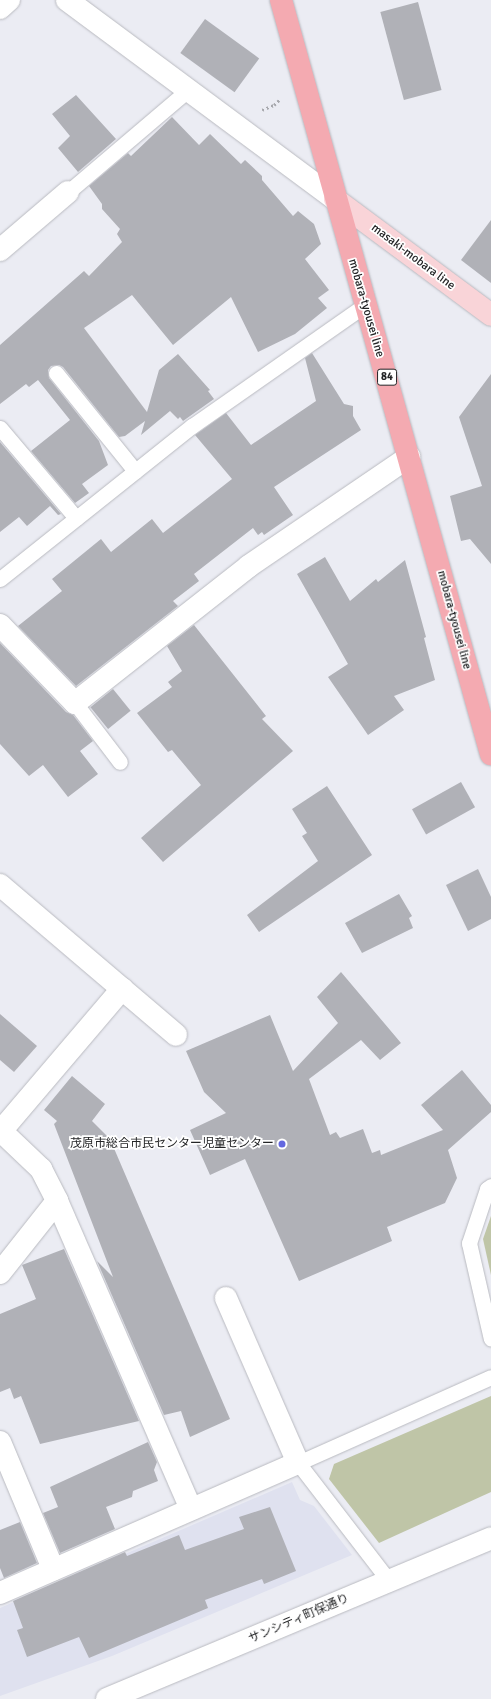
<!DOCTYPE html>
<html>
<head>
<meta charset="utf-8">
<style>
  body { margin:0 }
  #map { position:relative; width:491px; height:1699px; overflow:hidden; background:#ebecf3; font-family:Signika,"Noto Sans JP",sans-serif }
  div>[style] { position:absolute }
  .built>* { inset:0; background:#dfe1ef }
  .green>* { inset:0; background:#bfc5a7 }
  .building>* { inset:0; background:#b0b1b7; transform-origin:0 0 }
  .path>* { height:2.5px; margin-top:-1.25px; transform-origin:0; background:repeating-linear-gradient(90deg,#a7a8ad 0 2px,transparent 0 5px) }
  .roads { filter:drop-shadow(0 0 1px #b9bac0) drop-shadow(0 0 1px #b9bac0) }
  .service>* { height:15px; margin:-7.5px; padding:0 7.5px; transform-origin:7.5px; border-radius:7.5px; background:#fff }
  .minor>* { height:22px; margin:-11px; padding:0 11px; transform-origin:11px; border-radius:11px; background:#fff }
  .tertiary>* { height:22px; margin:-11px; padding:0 11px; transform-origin:11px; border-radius:11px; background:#fff }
  .secondary>* { height:22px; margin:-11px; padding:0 11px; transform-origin:11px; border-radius:11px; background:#f9d4d8 }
  .primary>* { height:22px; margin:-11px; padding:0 11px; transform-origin:11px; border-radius:11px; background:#f4aab1 }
  .dots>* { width:11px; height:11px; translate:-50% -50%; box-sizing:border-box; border:2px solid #fff; border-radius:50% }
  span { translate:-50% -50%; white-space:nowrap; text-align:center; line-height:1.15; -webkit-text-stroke:3.5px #fff; paint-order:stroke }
  .shield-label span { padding:1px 3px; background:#fff; border:1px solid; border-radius:3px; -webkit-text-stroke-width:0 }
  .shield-label { font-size:11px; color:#232426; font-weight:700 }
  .street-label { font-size:12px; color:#232426 }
  .poi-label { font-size:12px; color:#232426 }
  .right { translate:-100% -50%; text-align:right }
</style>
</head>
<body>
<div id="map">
  <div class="built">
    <div style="clip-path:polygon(292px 1482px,300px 1500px,314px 1506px,352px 1555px,112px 1656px,0 1696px,0 1608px)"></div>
  </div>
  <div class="green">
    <div style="clip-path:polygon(491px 1216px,491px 1275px,483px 1239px)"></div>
    <div style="clip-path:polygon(491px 1396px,491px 1492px,379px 1543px,329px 1479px,334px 1464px)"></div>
  </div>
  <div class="building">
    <div style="left:418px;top:2px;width:91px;height:39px;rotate:75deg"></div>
    <div style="left:205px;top:19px;width:67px;height:42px;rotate:36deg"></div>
    <div style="clip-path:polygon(76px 95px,116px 139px,78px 172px,58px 148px,70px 136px,52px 114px)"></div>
    <div style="clip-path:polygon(172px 117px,199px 145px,210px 134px,241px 164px,245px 160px,262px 176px,262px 180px,293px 216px,298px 211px,314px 224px,321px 244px,305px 259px,329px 290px,318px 298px,327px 308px,295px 334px,258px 352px,231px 297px,173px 345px,132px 295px,84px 328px,147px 412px,159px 370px,178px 354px,210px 390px,208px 391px,214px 399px,183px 421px,180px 417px,178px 419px,170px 411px,141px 435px,145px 421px,125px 436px,119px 437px,63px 367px,59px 365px,51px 366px,48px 370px,49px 378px,99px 441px,108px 465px,82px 484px,89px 493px,75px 503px,31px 451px,70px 420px,38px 380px,29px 387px,26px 384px,0 404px,0 345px,84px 271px,89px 276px,122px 242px,117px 234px,120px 229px,102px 209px,102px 204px,89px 186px,128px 153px,131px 156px)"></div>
    <div style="clip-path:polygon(491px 220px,491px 283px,461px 260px)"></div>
    <div style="clip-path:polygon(312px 353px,344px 404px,353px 406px,353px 416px,361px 430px,274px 487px,293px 515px,264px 535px,262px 532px,258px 535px,253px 528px,194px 574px,199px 581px,173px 601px,178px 606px,76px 686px,18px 626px,62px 591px,52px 579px,101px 539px,111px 552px,152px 519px,163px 533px,232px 479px,195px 435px,226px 413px,251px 445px,316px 401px,305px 358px)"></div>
    <div style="clip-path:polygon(491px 374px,491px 564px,470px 539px,461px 541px,450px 496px,482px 486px,459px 417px)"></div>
    <div style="clip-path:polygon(0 442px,61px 514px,58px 515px,50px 506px,27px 526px,19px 517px,0 532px)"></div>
    <div style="clip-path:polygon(325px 557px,350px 601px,376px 579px,378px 582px,405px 560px,426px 637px,424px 638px,435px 680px,394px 696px,404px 710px,368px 735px,328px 677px,348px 664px,297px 574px)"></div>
    <div style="clip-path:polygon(194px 625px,266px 716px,262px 719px,293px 751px,163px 862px,141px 838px,201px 785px,172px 750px,168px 752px,137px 713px,172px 687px,168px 682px,182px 671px,167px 646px)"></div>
    <div style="clip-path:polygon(0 643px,66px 712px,73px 715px,93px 741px,80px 751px,98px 774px,68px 797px,43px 765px,29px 776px,0 744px)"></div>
    <div style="left:113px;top:689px;width:28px;height:29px;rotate:51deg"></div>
    <div style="left:461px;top:782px;width:29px;height:56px;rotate:61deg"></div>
    <div style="clip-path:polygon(327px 786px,372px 855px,259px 932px,247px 915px,318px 861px,302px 836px,307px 833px,292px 809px)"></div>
    <div style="clip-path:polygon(478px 869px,491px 897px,491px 919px,468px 931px,446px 885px)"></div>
    <div style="clip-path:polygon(399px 894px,412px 916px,409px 918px,413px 928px,362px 953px,345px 923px)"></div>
    <div style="clip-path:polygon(341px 972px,401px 1043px,380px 1060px,361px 1040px,309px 1079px,330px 1135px,336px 1132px,340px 1138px,363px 1129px,372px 1153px,380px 1150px,381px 1155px,443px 1130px,421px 1105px,462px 1070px,491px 1105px,491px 1112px,448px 1150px,457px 1178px,445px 1203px,387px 1227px,392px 1241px,299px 1281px,245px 1159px,210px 1175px,190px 1130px,226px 1113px,204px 1092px,186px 1051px,270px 1015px,293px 1071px,338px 1023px,317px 997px)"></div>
    <div style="clip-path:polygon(0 1014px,37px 1046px,14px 1072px,0 1060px)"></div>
    <div style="clip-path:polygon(72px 1076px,105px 1104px,92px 1121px,110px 1139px,230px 1419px,190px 1437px,181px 1411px,164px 1415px,97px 1261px,113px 1277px,54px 1124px,57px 1121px,44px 1110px)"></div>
    <div style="clip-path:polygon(64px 1249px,139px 1421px,40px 1444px,21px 1396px,14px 1399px,10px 1388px,0 1392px,0 1314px,36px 1299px,22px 1265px)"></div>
    <div style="clip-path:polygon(148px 1442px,157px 1462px,154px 1470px,158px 1481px,133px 1491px,132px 1497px,106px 1507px,115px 1529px,60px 1553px,43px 1513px,58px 1507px,50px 1487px)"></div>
    <div style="clip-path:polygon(270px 1507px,296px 1571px,264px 1584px,262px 1579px,205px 1600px,208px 1608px,89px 1658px,79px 1637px,27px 1657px,17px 1630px,23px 1628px,13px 1601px,125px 1552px,127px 1556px,179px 1535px,185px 1550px,244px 1529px,239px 1517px)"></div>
    <div style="clip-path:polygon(20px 1522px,37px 1563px,4px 1578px,0 1568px,0 1530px)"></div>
  </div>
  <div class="path">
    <div style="left:262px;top:110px;width:13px;rotate:-23deg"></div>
    <div style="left:274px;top:105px;width:7px;rotate:-45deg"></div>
  </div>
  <div class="roads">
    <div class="service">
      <div style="left:68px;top:192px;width:159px;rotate:-40.4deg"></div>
      <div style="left:56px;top:373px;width:126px;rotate:51.1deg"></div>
      <div style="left:0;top:428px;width:118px;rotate:49.8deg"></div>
      <div style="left:0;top:579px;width:246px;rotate:-38.6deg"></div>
      <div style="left:192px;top:426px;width:213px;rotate:-35deg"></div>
      <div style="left:75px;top:703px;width:74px;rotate:52.7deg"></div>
      <div style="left:491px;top:1186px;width:5px;rotate:143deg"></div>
      <div style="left:487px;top:1189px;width:57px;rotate:108.4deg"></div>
      <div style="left:469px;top:1243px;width:98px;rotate:77.1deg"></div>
      <div style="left:389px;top:1581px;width:149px;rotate:-127.6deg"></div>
      <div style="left:298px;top:1463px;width:211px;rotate:-24deg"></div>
    </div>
    <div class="minor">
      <div style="left:0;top:8px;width:12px;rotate:-42deg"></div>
      <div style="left:0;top:250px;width:89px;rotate:-40.5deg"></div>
      <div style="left:0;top:625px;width:108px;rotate:46.1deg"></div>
      <div style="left:75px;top:703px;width:221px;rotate:-38.2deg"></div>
      <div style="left:249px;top:566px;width:194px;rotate:-34.3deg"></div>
      <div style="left:0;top:885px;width:231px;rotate:40.4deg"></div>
      <div style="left:0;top:1130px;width:57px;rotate:43.6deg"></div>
      <div style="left:41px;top:1169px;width:36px;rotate:63deg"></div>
      <div style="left:1px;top:1131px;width:187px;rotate:-49.6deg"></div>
      <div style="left:0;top:1273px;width:92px;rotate:-51.6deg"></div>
      <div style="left:57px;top:1201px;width:336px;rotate:66.5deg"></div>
      <div style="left:0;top:1442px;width:138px;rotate:67.3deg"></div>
      <div style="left:0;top:1593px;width:325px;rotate:-23.6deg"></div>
      <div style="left:298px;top:1463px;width:180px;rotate:-113.6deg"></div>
    </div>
    <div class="tertiary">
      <div style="left:67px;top:0;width:334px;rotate:36.6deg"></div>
      <div style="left:107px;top:1699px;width:416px;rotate:-22.7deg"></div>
    </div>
    <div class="secondary">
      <div style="left:335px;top:199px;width:194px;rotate:36.6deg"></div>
    </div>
    <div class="primary">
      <div style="left:281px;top:0;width:783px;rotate:74.44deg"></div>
    </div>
  </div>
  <div class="dots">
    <div style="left:282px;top:1144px;background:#6468e0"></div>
  </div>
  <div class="shield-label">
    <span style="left:387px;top:377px">84</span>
  </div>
  <div class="street-label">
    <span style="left:413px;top:257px;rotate:37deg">masaki-mobara line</span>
    <span style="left:366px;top:308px;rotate:74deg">mobara-tyousei line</span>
    <span style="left:454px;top:620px;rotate:75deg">mobara-tyousei line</span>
    <span style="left:299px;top:1619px;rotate:-23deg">サンシティ町保通り</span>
  </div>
  <div class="poi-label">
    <span class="right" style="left:274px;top:1144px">茂原市総合市民センター児童センター</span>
  </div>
</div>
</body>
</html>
